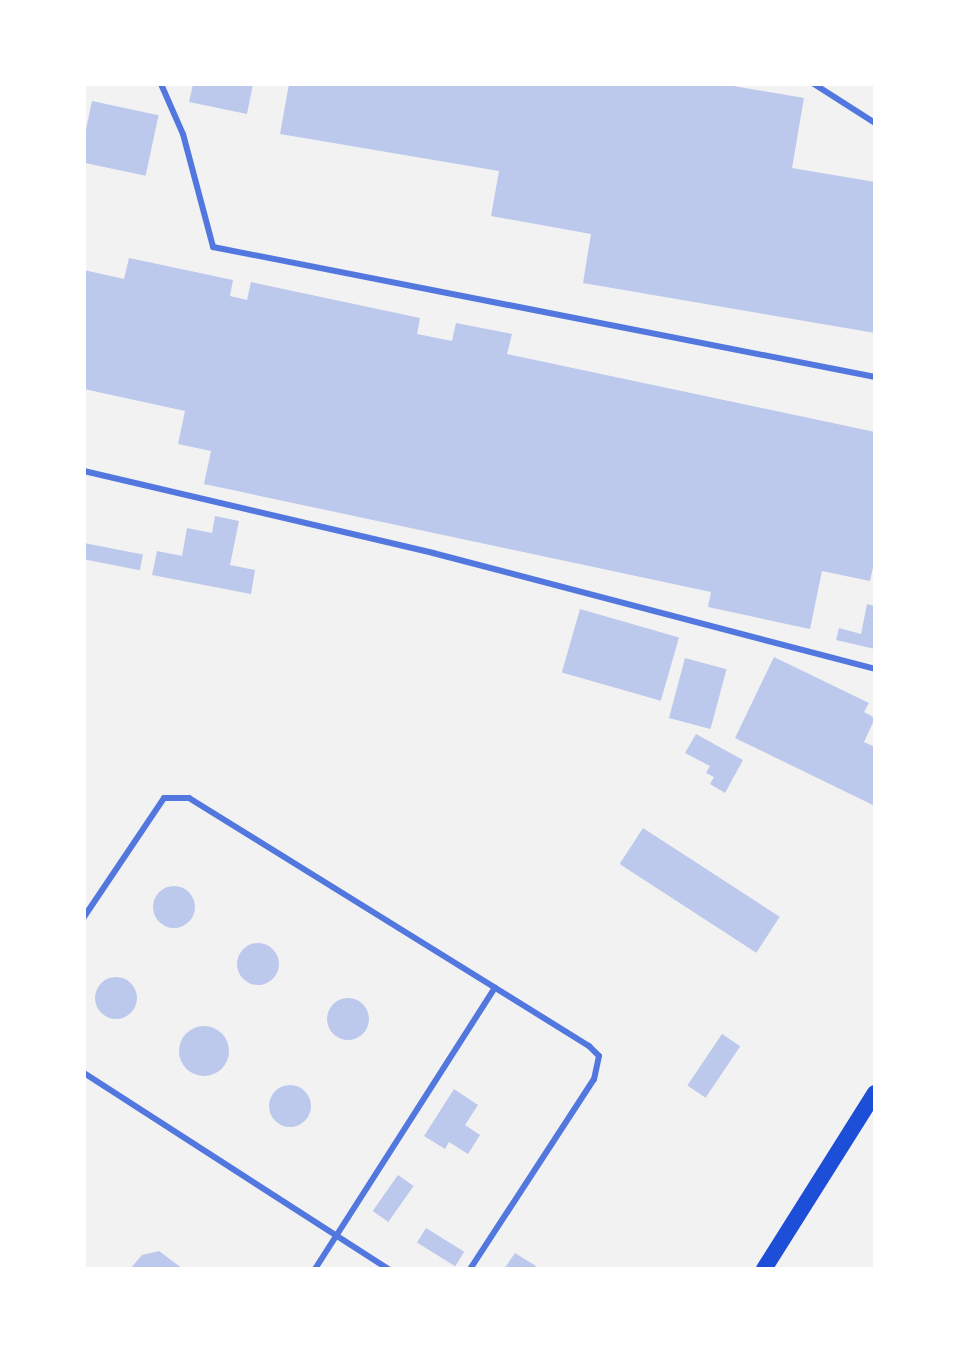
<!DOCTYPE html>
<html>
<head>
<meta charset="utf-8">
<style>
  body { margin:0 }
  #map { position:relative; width:959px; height:1353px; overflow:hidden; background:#f2f2f2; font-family:"Sofia Sans Condensed",sans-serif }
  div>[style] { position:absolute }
  .building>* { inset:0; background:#bdc9ec; transform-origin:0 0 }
  .round { border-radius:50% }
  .service>* { height:6px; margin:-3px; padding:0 3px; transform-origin:3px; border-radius:3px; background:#5277de }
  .secondary>* { height:16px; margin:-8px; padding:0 8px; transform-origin:8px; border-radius:8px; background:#1d4ed8 }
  span { translate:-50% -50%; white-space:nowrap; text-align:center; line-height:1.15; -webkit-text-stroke:6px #fff; paint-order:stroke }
  .frame { position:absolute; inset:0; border:86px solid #fff; pointer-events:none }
</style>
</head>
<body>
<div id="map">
  <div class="building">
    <div style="clip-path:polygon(193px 84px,253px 84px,247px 114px,189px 102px)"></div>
    <div style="clip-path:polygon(289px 84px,722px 84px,804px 98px,792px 168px,875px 182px,875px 333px,583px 283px,591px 234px,491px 216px,499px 171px,280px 134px)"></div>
    <div style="left:92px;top:101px;width:68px;height:62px;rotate:12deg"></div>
    <div style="clip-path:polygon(129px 258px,233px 280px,230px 296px,247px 300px,251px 282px,420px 318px,417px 334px,452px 341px,456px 323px,512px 334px,507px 354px,875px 432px,875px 558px,870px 581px,822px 571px,810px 629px,708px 607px,711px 592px,204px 484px,211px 451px,178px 444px,185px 411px,84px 389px,84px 270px,124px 279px)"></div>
    <div style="clip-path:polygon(215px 516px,239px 521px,230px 565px,255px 570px,251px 594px,152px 575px,157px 551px,182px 556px,187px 528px,212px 533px)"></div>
    <div style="left:84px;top:543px;width:60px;height:16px;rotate:11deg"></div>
    <div style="clip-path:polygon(867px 604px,875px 606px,875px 649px,836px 640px,839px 628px,861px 634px)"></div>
    <div style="left:580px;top:609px;width:103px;height:66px;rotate:16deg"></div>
    <div style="clip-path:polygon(774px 657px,869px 703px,864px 712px,875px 718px,864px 742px,875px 747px,875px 806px,735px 738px)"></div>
    <div style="left:685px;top:658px;width:43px;height:62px;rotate:15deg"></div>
    <div style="clip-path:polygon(696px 734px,743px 760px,725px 793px,710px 784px,714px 777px,706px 773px,710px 766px,685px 753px)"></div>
    <div style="left:643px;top:828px;width:163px;height:43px;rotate:33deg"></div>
    <div class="round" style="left:153px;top:886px;width:42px;height:42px"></div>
    <div class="round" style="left:237px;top:943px;width:42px;height:42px"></div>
    <div class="round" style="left:95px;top:977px;width:42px;height:42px"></div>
    <div class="round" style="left:327px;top:998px;width:42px;height:42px"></div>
    <div class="round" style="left:179px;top:1026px;width:50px;height:50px"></div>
    <div style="left:722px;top:1034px;width:22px;height:62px;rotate:34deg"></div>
    <div class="round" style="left:269px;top:1085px;width:42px;height:42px"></div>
    <div style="clip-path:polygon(454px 1089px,478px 1105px,465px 1125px,480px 1135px,468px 1154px,449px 1142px,445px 1149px,424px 1136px)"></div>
    <div style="left:398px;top:1175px;width:19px;height:44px;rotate:35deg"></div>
    <div style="left:426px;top:1228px;width:45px;height:17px;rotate:32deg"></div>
    <div style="clip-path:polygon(159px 1251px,183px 1269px,130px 1269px,142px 1255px)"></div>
    <div style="clip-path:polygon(515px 1253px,536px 1266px,534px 1269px,504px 1269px)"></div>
  </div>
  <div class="service">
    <div style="left:161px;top:84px;width:55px;rotate:66.3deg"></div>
    <div style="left:183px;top:134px;width:117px;rotate:75.1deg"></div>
    <div style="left:213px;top:247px;width:675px;rotate:11.11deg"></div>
    <div style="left:814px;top:84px;width:72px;rotate:32.6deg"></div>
    <div style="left:84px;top:471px;width:359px;rotate:13.2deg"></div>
    <div style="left:433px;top:553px;width:457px;rotate:14.7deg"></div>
    <div style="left:84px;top:917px;width:143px;rotate:-56.1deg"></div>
    <div style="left:164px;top:798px;width:25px"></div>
    <div style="left:189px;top:798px;width:471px;rotate:31.8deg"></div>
    <div style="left:589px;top:1046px;width:14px;rotate:45deg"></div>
    <div style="left:599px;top:1056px;width:24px;rotate:102deg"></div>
    <div style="left:594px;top:1079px;width:227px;rotate:123.1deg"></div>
    <div style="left:84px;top:1073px;width:362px;rotate:32.8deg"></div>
    <div style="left:315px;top:1269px;width:334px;rotate:-57.4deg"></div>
  </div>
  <div class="secondary">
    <div style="left:764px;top:1269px;width:208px;rotate:-57.8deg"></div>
  </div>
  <div class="frame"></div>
</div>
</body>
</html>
